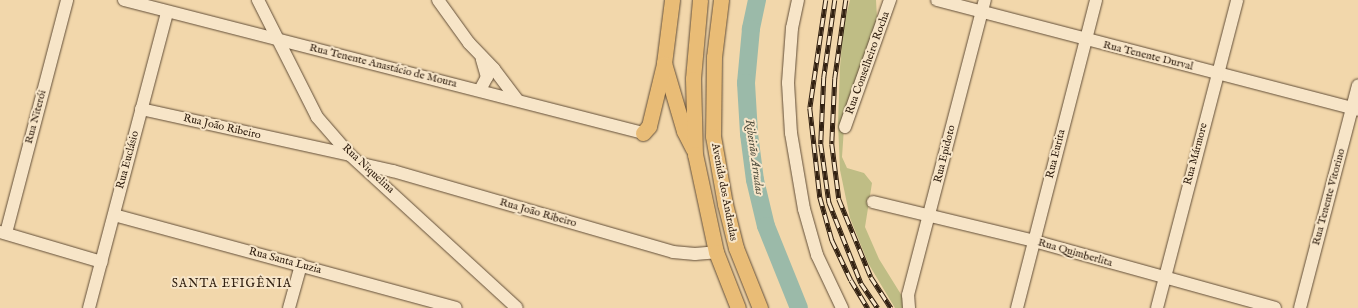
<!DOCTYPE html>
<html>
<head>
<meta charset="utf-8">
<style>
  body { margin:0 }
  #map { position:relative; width:1358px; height:308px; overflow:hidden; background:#f2d7ab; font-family:"IM FELL English",serif }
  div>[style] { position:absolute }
  .green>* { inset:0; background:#bfbd85 }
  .river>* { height:18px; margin:-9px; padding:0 9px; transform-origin:9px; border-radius:9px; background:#9bbaa9 }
  .roads { filter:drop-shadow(0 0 1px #624e38) drop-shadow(0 0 1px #624e38) }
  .minor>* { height:12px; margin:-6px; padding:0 6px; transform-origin:6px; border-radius:6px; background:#f7e5c8 }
  .major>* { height:15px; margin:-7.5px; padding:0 7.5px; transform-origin:7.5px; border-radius:7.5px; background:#e9bc76 }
  .rail>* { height:4.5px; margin-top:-2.25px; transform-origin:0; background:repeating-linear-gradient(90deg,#f7e5c8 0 9px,#322112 0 18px); box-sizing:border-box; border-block:1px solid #322112 }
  span { translate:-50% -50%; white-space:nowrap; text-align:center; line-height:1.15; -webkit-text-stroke:4px #f7e5c8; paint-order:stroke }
  .street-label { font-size:11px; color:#322112 }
  .water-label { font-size:12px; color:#524f3f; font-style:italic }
  .neighbourhood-label { font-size:12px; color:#322112; letter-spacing:1px }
</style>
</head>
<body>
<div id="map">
  <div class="green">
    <div style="clip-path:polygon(850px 0,876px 0,877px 18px,845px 113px,842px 157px,847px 168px,864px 173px,872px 183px,865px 227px,879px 259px,902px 296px,905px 308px,895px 308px,868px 263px,850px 218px,840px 170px,838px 123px,840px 67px,843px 28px)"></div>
  </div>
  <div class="river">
    <div style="left:757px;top:0;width:30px;rotate:102deg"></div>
    <div style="left:751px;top:29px;width:54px;rotate:95.3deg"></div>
    <div style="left:746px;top:83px;width:51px;rotate:86.6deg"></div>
    <div style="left:749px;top:134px;width:46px;rotate:82.6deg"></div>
    <div style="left:755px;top:180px;width:47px;rotate:76.6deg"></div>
    <div style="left:766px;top:226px;width:88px;rotate:68.1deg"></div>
  </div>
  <div class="roads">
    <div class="minor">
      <div style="left:124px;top:0;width:536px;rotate:14.37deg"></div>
      <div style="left:258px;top:0;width:131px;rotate:63.2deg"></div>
      <div style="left:317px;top:117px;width:50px;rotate:49deg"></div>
      <div style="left:350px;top:155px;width:226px;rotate:42.5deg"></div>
      <div style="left:438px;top:0;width:53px;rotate:54.2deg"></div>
      <div style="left:469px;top:43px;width:36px;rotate:46deg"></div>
      <div style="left:494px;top:69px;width:38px;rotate:53deg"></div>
      <div style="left:798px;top:0;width:29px;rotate:102deg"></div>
      <div style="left:792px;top:28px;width:55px;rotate:94.2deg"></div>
      <div style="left:788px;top:83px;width:50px;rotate:86.6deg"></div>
      <div style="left:791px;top:133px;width:77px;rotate:80.3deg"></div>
      <div style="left:804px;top:209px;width:48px;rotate:74.2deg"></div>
      <div style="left:817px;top:255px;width:59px;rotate:64.7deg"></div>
      <div style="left:937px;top:0;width:435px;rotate:14.6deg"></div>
      <div style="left:480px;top:90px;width:15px;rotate:-62deg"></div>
      <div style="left:487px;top:77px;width:19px;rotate:-106deg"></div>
      <div style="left:141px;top:109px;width:214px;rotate:12.4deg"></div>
      <div style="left:845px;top:127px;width:135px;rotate:-70.5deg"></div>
      <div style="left:362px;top:164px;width:32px;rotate:13deg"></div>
      <div style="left:393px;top:171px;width:291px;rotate:16.1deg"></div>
      <div style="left:673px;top:252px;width:22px;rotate:5deg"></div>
      <div style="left:695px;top:254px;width:21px;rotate:-5deg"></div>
      <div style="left:873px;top:202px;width:166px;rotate:13.6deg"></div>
      <div style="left:1034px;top:241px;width:250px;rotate:15.5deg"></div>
      <div style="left:114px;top:215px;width:354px;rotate:15.2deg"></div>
      <div style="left:0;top:232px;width:106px;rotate:16.4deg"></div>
      <div style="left:6px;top:233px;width:241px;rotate:-75.3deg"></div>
      <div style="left:89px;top:308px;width:306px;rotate:-75.2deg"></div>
      <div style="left:289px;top:308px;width:45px;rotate:-74.4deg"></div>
      <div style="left:909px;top:308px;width:13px;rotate:-94deg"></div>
      <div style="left:908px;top:295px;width:305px;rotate:-75.4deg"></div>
      <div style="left:1017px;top:308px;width:318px;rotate:-75.6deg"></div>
      <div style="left:1157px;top:308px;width:318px;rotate:-75.4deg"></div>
      <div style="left:1300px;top:308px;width:230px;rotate:-75.4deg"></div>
    </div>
    <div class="major">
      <div style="left:672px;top:0;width:64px;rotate:97.2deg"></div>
      <div style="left:664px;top:63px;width:71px;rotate:73.6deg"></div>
      <div style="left:684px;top:131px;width:20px;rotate:63deg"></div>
      <div style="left:700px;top:0;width:79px;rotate:95.1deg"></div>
      <div style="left:693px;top:79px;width:75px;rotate:88.5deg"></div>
      <div style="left:695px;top:154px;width:100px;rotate:77.9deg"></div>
      <div style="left:716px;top:252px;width:60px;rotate:68.6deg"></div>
      <div style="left:721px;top:0;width:57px;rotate:97deg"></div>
      <div style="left:714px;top:57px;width:79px;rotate:90.7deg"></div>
      <div style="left:713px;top:136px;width:69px;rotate:80deg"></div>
      <div style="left:725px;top:204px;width:45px;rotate:76deg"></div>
      <div style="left:736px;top:248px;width:65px;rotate:68.2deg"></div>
      <div style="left:643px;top:133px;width:9px;rotate:-49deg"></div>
      <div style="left:649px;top:126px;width:64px;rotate:-76.4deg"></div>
    </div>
  </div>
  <div class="rail">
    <div style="left:826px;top:0;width:109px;rotate:98.4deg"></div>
    <div style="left:810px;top:108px;width:90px;rotate:83.6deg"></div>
    <div style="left:820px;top:197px;width:45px;rotate:74.4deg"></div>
    <div style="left:832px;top:240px;width:44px;rotate:64.6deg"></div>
    <div style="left:851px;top:280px;width:33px;rotate:59deg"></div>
    <div style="left:835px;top:0;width:78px;rotate:98.1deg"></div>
    <div style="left:824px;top:77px;width:67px;rotate:92.6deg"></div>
    <div style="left:821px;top:144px;width:59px;rotate:82.1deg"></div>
    <div style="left:829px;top:202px;width:87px;rotate:68.4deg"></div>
    <div style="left:861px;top:283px;width:30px;rotate:56deg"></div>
    <div style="left:846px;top:0;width:79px;rotate:98deg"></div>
    <div style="left:835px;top:78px;width:66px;rotate:92.6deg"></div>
    <div style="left:832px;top:144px;width:55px;rotate:82.7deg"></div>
    <div style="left:839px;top:199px;width:84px;rotate:67.7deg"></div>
    <div style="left:871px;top:277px;width:37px;rotate:57deg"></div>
  </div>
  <div class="street-label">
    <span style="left:1148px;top:56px;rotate:14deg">Rua Tenente Durval</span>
    <span style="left:868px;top:63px;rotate:-70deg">Rua Conselheiro Rocha</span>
    <span style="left:383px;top:66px;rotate:14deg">Rua Tenente Anastácio de Moura</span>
    <span style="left:36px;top:117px;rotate:-75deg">Rua Niterói</span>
    <span style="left:222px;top:127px;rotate:13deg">Rua João Ribeiro</span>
    <span style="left:945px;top:154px;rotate:-76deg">Rua Epidoto</span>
    <span style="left:1056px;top:154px;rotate:-76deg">Rua Eurita</span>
    <span style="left:1196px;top:154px;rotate:-75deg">Rua Mármore</span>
    <span style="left:128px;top:160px;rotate:-75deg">Rua Euclásio</span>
    <span style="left:368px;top:169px;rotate:43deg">Rua Niquelina</span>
    <span style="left:724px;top:192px;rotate:79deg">Avenida dos Andradas</span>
    <span style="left:1329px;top:197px;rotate:-75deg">Rua Tenente Vitorino</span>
    <span style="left:538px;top:213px;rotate:16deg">Rua João Ribeiro</span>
    <span style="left:1075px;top:253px;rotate:16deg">Rua Quimberlita</span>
    <span style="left:285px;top:261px;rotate:15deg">Rua Santa Luzia</span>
  </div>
  <div class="water-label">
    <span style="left:754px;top:157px;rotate:82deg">Ribeirão Arrudas</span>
  </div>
  <div class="neighbourhood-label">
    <span style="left:232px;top:284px">SANTA EFIGÊNIA</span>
  </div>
</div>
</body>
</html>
